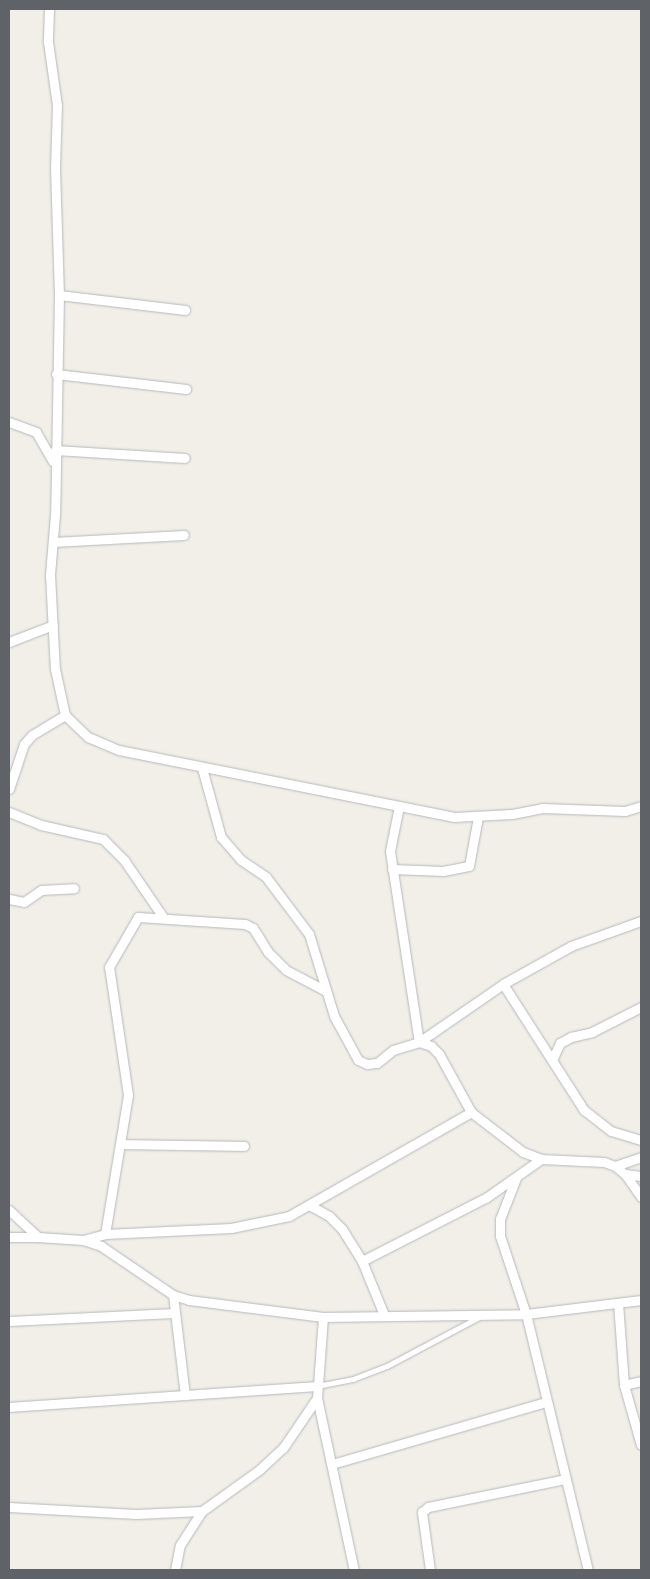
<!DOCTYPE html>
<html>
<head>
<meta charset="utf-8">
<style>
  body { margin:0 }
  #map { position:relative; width:650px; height:1579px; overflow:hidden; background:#f1efe8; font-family:Quicksand,sans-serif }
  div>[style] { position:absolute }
  .roads { filter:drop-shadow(0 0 1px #b5b8bc) drop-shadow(0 0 1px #b5b8bc) }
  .service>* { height:4.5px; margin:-2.25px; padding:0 2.25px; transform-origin:2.25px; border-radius:2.25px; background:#fff }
  .minor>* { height:9px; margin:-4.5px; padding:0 4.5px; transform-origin:4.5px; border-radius:4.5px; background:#fff }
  span { translate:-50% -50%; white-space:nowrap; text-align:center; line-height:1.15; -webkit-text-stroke:4px #fff; paint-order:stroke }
  .frame { position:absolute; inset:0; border:10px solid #5f6368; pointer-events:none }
</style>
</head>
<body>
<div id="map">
  <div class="roads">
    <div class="service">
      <div style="left:317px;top:1386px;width:37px;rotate:-11deg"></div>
      <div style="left:353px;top:1379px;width:36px;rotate:-21deg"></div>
      <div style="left:387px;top:1366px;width:106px;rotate:-28deg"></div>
    </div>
    <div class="minor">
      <div style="left:49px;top:9px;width:33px;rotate:92deg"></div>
      <div style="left:48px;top:42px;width:64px;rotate:81.9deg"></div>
      <div style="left:57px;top:105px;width:63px;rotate:91.8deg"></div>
      <div style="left:55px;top:168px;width:127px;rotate:88.2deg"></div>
      <div style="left:59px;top:295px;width:219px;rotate:91deg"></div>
      <div style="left:55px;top:514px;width:61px;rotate:94.7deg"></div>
      <div style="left:50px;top:575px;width:94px;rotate:87deg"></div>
      <div style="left:55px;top:669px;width:47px;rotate:77.7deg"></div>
      <div style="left:65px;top:715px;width:32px;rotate:44deg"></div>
      <div style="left:88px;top:737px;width:34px;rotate:23deg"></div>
      <div style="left:119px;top:750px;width:342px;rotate:11.3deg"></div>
      <div style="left:454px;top:817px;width:58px;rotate:-3deg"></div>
      <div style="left:512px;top:814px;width:31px;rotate:-11deg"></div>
      <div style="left:542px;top:808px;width:83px;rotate:2.1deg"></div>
      <div style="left:625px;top:811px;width:17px;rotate:-17deg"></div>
      <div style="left:59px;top:295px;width:127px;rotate:6.8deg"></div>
      <div style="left:56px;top:374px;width:131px;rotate:6.6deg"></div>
      <div style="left:9px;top:422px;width:29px;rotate:20deg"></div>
      <div style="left:36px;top:432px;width:34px;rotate:60deg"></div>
      <div style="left:55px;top:450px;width:130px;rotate:3.5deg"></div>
      <div style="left:53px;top:542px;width:131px;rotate:-3.1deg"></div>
      <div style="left:9px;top:642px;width:47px;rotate:-21.1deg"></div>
      <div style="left:202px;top:768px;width:72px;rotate:74.6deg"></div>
      <div style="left:221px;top:837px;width:30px;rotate:49deg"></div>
      <div style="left:241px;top:860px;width:30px;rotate:34deg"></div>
      <div style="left:266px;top:877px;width:71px;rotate:53deg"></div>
      <div style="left:309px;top:934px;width:86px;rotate:73deg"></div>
      <div style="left:334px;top:1016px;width:50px;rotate:61.4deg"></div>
      <div style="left:358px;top:1060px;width:10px;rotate:24deg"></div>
      <div style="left:367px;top:1064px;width:10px;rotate:-6deg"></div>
      <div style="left:377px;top:1063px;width:21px;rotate:-39deg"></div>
      <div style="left:393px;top:1050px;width:27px;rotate:-17deg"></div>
      <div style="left:419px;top:1042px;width:102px;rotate:-34.6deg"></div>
      <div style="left:503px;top:984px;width:78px;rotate:-29.2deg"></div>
      <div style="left:571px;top:946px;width:74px;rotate:-19.7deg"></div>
      <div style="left:9px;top:789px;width:47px;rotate:-71.6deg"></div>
      <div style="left:24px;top:744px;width:12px;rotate:-48deg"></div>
      <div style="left:32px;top:735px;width:39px;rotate:-31deg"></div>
      <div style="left:399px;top:806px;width:46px;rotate:101.3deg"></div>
      <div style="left:390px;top:851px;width:193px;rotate:81.4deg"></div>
      <div style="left:9px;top:812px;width:35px;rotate:22deg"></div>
      <div style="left:41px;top:825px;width:64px;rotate:12.7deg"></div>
      <div style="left:103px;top:839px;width:30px;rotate:45deg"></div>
      <div style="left:124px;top:860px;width:69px;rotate:55.6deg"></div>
      <div style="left:392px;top:869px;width:51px;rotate:2.2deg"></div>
      <div style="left:443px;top:871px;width:26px;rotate:-11deg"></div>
      <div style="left:469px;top:866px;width:50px;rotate:-79.6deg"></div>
      <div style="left:9px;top:899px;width:15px;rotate:11deg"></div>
      <div style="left:24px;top:902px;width:21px;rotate:-35deg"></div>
      <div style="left:41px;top:890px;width:33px;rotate:-3deg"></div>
      <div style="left:503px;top:984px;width:150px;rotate:57.3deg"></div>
      <div style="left:584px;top:1110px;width:34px;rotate:38deg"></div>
      <div style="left:611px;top:1131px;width:31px;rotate:17deg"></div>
      <div style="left:419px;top:1042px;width:13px;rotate:18deg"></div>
      <div style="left:431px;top:1046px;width:11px;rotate:45deg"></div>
      <div style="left:439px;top:1054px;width:66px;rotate:61.1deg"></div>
      <div style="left:471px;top:1112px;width:66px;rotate:37.6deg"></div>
      <div style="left:523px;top:1152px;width:19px;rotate:21deg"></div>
      <div style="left:541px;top:1159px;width:63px;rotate:2.7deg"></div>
      <div style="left:604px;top:1162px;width:12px;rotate:20deg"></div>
      <div style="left:615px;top:1166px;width:13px;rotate:39deg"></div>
      <div style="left:625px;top:1174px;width:28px;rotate:55deg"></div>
      <div style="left:552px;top:1060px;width:19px;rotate:-65deg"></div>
      <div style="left:560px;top:1043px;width:13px;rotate:-29deg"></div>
      <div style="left:571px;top:1037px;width:22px;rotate:-13deg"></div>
      <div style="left:592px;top:1032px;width:55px;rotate:-27deg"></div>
      <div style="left:121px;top:1144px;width:123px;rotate:0.9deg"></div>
      <div style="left:615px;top:1166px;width:28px;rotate:-19deg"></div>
      <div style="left:625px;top:1174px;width:16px;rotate:7deg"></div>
      <div style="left:516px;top:1178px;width:44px;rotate:111.3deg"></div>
      <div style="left:500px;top:1219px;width:17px;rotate:90deg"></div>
      <div style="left:500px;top:1236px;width:82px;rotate:71.6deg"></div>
      <div style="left:526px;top:1314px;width:263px;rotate:76.4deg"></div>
      <div style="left:311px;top:1206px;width:21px;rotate:29deg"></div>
      <div style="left:329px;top:1216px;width:18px;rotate:45deg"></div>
      <div style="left:342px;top:1229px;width:38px;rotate:58deg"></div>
      <div style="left:9px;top:1210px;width:40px;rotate:43deg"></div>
      <div style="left:38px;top:1237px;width:45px;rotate:3.8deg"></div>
      <div style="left:83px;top:1240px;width:19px;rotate:18deg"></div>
      <div style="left:101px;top:1246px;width:87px;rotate:34.2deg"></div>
      <div style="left:173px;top:1295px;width:17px;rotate:17deg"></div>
      <div style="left:189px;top:1300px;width:135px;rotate:7.2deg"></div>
      <div style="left:323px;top:1317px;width:203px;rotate:-0.8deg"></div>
      <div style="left:526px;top:1314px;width:116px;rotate:-6.9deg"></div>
      <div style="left:105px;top:1234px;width:141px;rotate:-80.6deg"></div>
      <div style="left:128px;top:1095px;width:129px;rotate:-98.4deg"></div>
      <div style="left:109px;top:967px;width:58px;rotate:-59.9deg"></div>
      <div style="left:138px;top:917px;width:107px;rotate:3.7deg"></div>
      <div style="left:245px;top:924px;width:9px;rotate:27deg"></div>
      <div style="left:253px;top:928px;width:28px;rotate:58deg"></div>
      <div style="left:268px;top:952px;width:25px;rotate:45deg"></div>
      <div style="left:286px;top:970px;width:43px;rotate:27.8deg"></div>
      <div style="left:9px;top:1237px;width:29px"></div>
      <div style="left:83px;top:1240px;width:23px;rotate:-15deg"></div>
      <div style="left:105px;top:1234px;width:126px;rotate:-2.7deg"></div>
      <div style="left:231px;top:1228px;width:59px;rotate:-11.7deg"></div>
      <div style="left:289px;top:1216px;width:210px;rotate:-29.7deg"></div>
      <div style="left:173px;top:1295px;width:101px;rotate:83.2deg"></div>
      <div style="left:618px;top:1303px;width:82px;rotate:85.8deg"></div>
      <div style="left:624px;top:1385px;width:62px;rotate:74.2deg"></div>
      <div style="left:384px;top:1315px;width:58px;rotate:-112.2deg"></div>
      <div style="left:362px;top:1261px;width:140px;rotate:-27.1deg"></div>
      <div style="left:487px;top:1197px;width:66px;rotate:-35.1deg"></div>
      <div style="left:323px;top:1317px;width:81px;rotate:94.2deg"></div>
      <div style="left:317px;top:1398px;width:176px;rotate:77.9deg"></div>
      <div style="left:9px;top:1321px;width:165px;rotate:-2.8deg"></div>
      <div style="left:624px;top:1385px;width:17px;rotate:-13deg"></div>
      <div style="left:9px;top:1407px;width:308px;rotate:-3.9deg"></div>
      <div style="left:332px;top:1464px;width:222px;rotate:-16.2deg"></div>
      <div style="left:9px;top:1507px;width:127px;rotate:3.2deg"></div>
      <div style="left:136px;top:1514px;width:66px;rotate:-2.6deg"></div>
      <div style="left:175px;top:1570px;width:25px;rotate:-79deg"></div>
      <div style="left:180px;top:1545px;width:40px;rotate:-57.1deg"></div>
      <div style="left:202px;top:1511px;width:70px;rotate:-35.7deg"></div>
      <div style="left:259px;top:1470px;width:33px;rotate:-43deg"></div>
      <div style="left:283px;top:1448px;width:60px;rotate:-55.8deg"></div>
      <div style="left:430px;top:1570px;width:59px;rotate:-97.9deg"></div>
      <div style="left:422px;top:1512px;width:8px;rotate:-40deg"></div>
      <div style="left:428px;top:1507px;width:141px;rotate:-11.5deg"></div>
    </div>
  </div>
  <div class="frame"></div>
</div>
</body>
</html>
